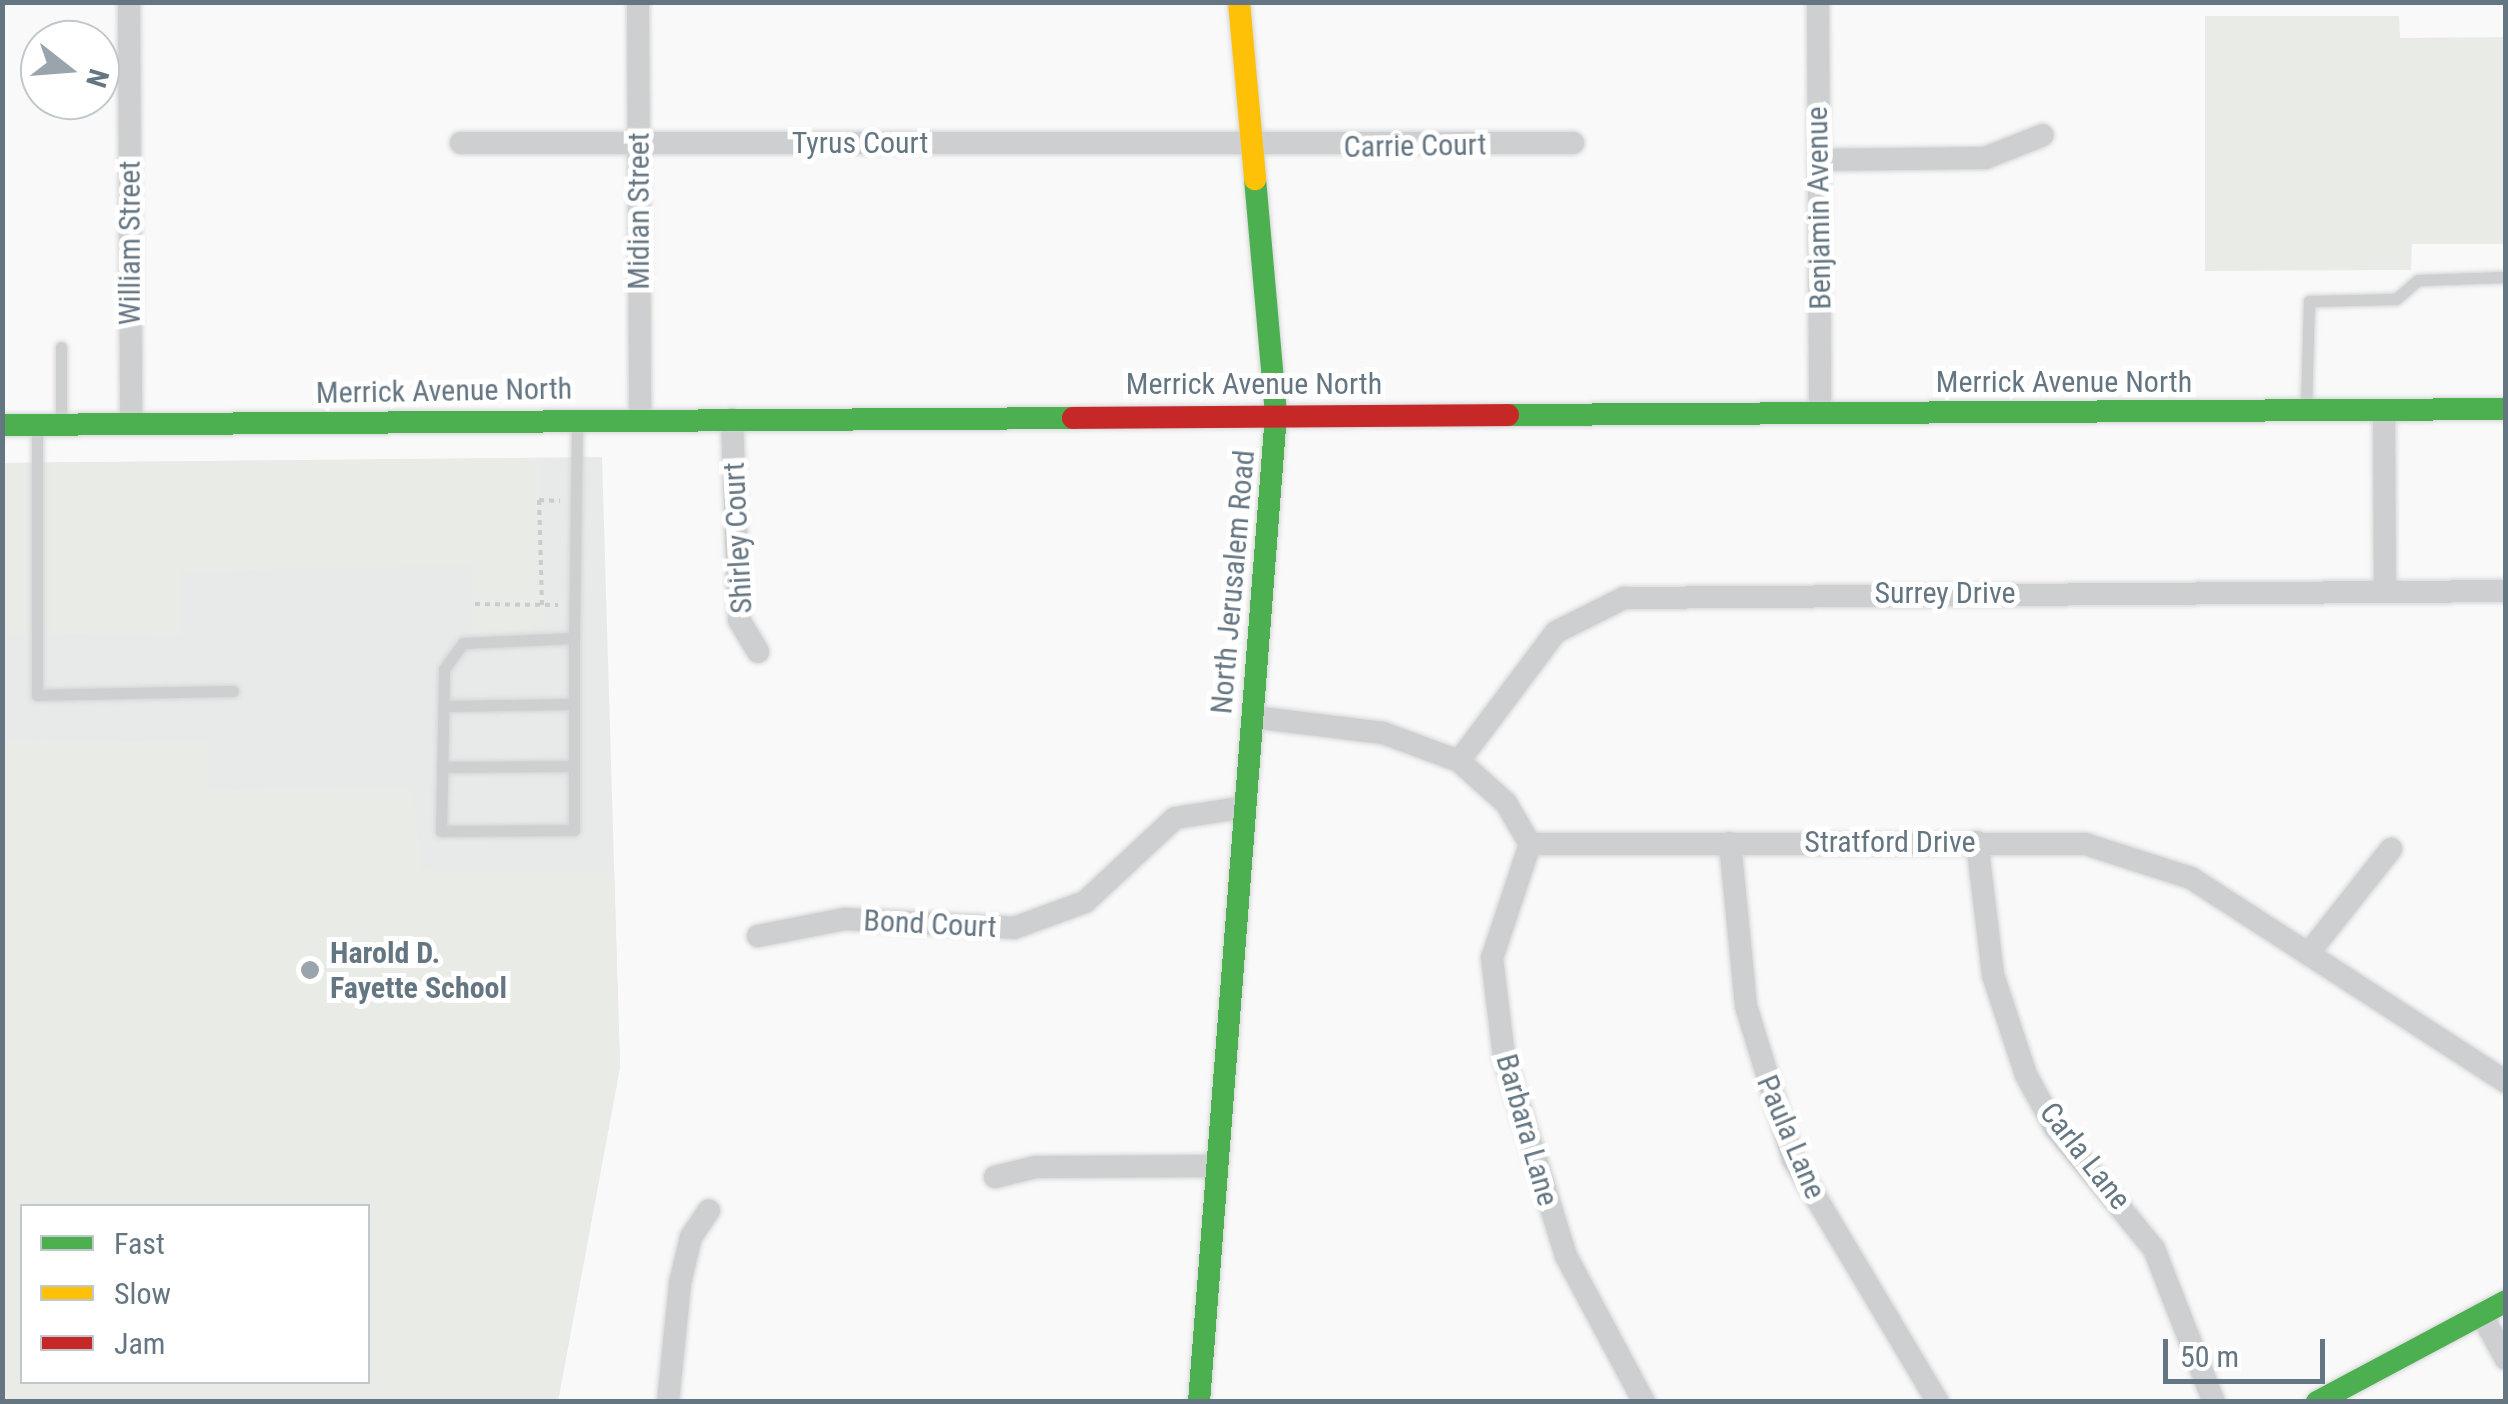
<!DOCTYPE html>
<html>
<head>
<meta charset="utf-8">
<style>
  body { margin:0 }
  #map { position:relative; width:2508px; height:1404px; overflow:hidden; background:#f9f9f9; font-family:"Roboto Condensed",sans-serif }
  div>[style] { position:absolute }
  .built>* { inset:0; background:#e8e9e9 }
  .green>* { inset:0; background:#e8ebe6 }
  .path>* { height:4px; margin-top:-2px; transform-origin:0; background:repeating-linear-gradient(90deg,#cbcccd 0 5px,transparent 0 10px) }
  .roads { filter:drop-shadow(0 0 2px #d5d6d7) drop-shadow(0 0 2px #d5d6d7) }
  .lane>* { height:11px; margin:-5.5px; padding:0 5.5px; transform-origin:5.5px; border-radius:5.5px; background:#cecfd0 }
  .street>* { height:22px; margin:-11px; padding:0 11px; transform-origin:11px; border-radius:11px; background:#cecfd0 }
  .fast>* { height:22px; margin:-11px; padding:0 11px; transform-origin:11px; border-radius:11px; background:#4caf50 }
  .slow>* { height:22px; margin:-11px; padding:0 11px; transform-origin:11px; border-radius:11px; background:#ffc107 }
  .jam>* { height:22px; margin:-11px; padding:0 11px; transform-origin:11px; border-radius:11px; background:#c62828 }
  .dots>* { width:28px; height:28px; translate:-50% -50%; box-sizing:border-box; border:5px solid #fff; border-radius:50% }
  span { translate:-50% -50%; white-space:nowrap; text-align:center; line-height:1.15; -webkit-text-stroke:10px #fff; paint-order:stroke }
  .street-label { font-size:30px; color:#657683 }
  .poi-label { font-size:30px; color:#657683; font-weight:700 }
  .left { translate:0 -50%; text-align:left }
  .frame { position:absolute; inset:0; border:5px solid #657683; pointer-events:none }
  .legend { position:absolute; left:20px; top:1204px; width:350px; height:180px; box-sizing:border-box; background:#fff; border:2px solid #c1c8cd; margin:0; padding:12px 18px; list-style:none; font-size:30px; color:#657683 }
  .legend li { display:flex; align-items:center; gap:20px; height:50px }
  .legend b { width:50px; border:2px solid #c1c8cd }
  .north { position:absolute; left:20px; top:20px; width:100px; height:100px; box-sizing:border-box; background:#fff; border:2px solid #c1c8cd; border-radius:50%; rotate:107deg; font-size:28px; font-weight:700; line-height:40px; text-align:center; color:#657683 }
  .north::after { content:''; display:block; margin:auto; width:35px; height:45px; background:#99a4ac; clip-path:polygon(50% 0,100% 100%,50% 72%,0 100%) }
  .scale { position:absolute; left:2163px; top:1339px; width:162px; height:45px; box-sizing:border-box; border:5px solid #657683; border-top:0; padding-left:12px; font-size:30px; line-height:35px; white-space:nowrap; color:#657683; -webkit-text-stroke:8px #fff; paint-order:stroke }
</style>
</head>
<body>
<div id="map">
  <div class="built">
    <div style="clip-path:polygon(evenodd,602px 457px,620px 1067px,558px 1401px,3px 1401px,2px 463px,602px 457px,22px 1206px,368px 1206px,368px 1382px,22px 1382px,22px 1206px)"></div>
  </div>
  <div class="green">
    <div style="clip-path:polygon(2205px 16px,2399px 16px,2400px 38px,2505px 37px,2505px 244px,2412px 244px,2411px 270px,2205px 271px)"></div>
    <div style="clip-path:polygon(540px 458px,545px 630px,474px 633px,474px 565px,181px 572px,181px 635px,3px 634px,2px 463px)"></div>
    <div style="clip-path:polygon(evenodd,3px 741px,208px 742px,208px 790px,411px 787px,423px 870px,614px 872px,620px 1067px,558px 1401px,3px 1401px,3px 741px,22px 1206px,368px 1206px,368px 1382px,22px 1382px,22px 1206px)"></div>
  </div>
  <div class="path">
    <div style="left:475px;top:604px;width:83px;rotate:0.7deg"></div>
    <div style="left:542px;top:605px;width:105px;rotate:-91.6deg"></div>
    <div style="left:539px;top:500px;width:21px;rotate:3deg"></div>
  </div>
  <div class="roads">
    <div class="lane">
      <div style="left:2306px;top:408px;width:107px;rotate:-88.4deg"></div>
      <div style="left:2309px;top:301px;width:87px;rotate:-1.3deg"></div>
      <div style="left:2396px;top:299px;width:29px;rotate:-41deg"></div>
      <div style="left:2418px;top:280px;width:88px;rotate:-2deg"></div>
      <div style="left:61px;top:422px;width:75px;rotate:-90deg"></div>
      <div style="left:37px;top:429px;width:266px;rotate:90deg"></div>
      <div style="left:37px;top:695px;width:196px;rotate:-1.2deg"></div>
      <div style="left:574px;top:638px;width:192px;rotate:90deg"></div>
      <div style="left:574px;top:830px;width:133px;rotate:179.6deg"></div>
      <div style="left:441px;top:831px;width:162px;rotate:-88.9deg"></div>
      <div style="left:444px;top:669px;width:32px;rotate:-54deg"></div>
      <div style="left:463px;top:643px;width:111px;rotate:-2.6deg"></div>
      <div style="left:574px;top:638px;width:214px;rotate:-89.2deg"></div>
      <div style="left:443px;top:706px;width:131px;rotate:-0.9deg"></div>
      <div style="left:442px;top:767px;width:132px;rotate:-0.4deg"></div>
    </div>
    <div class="street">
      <div style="left:129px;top:2px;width:422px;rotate:89.7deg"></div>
      <div style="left:638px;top:2px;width:417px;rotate:89.7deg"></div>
      <div style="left:1818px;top:2px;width:411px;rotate:89.7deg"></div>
      <div style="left:461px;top:143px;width:1112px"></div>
      <div style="left:1819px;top:160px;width:166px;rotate:-0.7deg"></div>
      <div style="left:1985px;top:158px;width:62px;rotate:-21.6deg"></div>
      <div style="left:2384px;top:410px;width:180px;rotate:89.7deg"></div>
      <div style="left:732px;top:419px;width:201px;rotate:88deg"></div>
      <div style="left:739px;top:620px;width:37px;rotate:59deg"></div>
      <div style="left:1253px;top:717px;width:131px;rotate:7deg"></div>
      <div style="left:1383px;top:733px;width:81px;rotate:20.2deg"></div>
      <div style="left:1459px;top:761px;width:63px;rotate:41.8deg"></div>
      <div style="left:1506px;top:803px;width:48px;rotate:59.7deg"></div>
      <div style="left:1459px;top:761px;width:161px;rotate:-53.1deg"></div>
      <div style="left:1556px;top:632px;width:76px;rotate:-26.6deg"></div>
      <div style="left:1624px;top:598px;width:882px;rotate:-0.45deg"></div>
      <div style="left:1977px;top:842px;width:134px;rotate:83.1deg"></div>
      <div style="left:1993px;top:975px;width:105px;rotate:71.7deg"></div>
      <div style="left:2026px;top:1075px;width:60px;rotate:61.3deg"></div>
      <div style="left:2055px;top:1128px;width:156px;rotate:50.7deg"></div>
      <div style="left:2154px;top:1249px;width:164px;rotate:68.6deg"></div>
      <div style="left:1730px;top:843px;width:164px;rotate:84.4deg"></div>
      <div style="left:1746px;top:1006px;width:160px;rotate:72.9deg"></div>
      <div style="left:1793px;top:1159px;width:283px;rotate:59.2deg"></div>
      <div style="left:1530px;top:844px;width:555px"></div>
      <div style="left:2085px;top:844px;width:111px;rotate:17.8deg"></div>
      <div style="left:2191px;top:878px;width:375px;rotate:32.9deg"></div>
      <div style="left:1530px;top:844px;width:120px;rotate:108.4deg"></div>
      <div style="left:1492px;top:958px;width:100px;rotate:83.1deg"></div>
      <div style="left:1504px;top:1057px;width:208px;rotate:72.7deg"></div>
      <div style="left:1566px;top:1256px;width:166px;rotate:61.9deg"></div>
      <div style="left:758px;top:936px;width:89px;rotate:-11.1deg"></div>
      <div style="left:845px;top:919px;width:169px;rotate:3deg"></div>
      <div style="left:1014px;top:928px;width:76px;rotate:-20.1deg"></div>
      <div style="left:1085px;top:902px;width:123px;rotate:-43deg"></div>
      <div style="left:1175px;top:818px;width:71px;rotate:-8.9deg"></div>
      <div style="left:2308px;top:954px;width:134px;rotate:-51.7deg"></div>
      <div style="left:995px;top:1177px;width:42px;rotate:-13.7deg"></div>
      <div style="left:1036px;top:1167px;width:181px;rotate:-0.3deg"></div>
      <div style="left:2481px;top:1314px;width:51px;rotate:60.9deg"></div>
      <div style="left:668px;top:1402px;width:120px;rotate:-84.2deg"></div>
      <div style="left:680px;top:1283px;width:47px;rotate:-76.6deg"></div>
      <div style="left:691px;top:1237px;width:32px;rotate:-56deg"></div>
    </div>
    <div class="fast">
      <div style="left:1508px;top:415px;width:998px;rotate:-0.34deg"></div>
      <div style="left:2px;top:425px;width:1071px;rotate:-0.37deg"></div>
      <div style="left:1199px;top:1402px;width:991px;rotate:-85.54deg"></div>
      <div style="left:1276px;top:414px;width:236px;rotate:-95.1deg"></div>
      <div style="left:2317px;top:1402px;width:214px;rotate:-28.1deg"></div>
    </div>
    <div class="slow">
      <div style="left:1239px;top:2px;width:178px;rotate:84.8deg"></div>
    </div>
    <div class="jam">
      <div style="left:1073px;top:418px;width:435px;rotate:-0.4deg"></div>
    </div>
  </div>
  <div class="dots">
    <div style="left:310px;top:970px;background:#99a4ac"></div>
  </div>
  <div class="street-label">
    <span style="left:860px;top:143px">Tyrus Court</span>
    <span style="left:1415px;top:146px;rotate:-1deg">Carrie Court</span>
    <span style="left:1819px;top:208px;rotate:-91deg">Benjamin Avenue</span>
    <span style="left:639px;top:211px;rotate:-90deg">Midian Street</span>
    <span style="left:130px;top:243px;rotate:-90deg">William Street</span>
    <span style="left:2064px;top:382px">Merrick Avenue North</span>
    <span style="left:1254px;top:384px">Merrick Avenue North</span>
    <span style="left:444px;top:391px;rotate:-1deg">Merrick Avenue North</span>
    <span style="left:738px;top:538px;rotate:-93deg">Shirley Court</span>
    <span style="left:1233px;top:582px;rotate:-85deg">North Jerusalem Road</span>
    <span style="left:1945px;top:593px">Surrey Drive</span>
    <span style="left:1890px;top:842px">Stratford Drive</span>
    <span style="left:930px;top:924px;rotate:3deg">Bond Court</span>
    <span style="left:1527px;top:1130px;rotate:74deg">Barbara Lane</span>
    <span style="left:1791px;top:1137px;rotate:67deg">Paula Lane</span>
    <span style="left:2085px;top:1156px;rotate:52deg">Carla Lane</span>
  </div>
  <div class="poi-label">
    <span class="left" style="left:330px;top:970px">Harold D.<br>Fayette School</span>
  </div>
  <div class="frame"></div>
  <ul class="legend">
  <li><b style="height:12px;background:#4caf50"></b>Fast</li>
  <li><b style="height:12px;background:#ffc107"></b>Slow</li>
  <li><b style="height:12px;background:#c62828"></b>Jam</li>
  </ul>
  <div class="north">N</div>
  <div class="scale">50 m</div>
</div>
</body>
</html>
